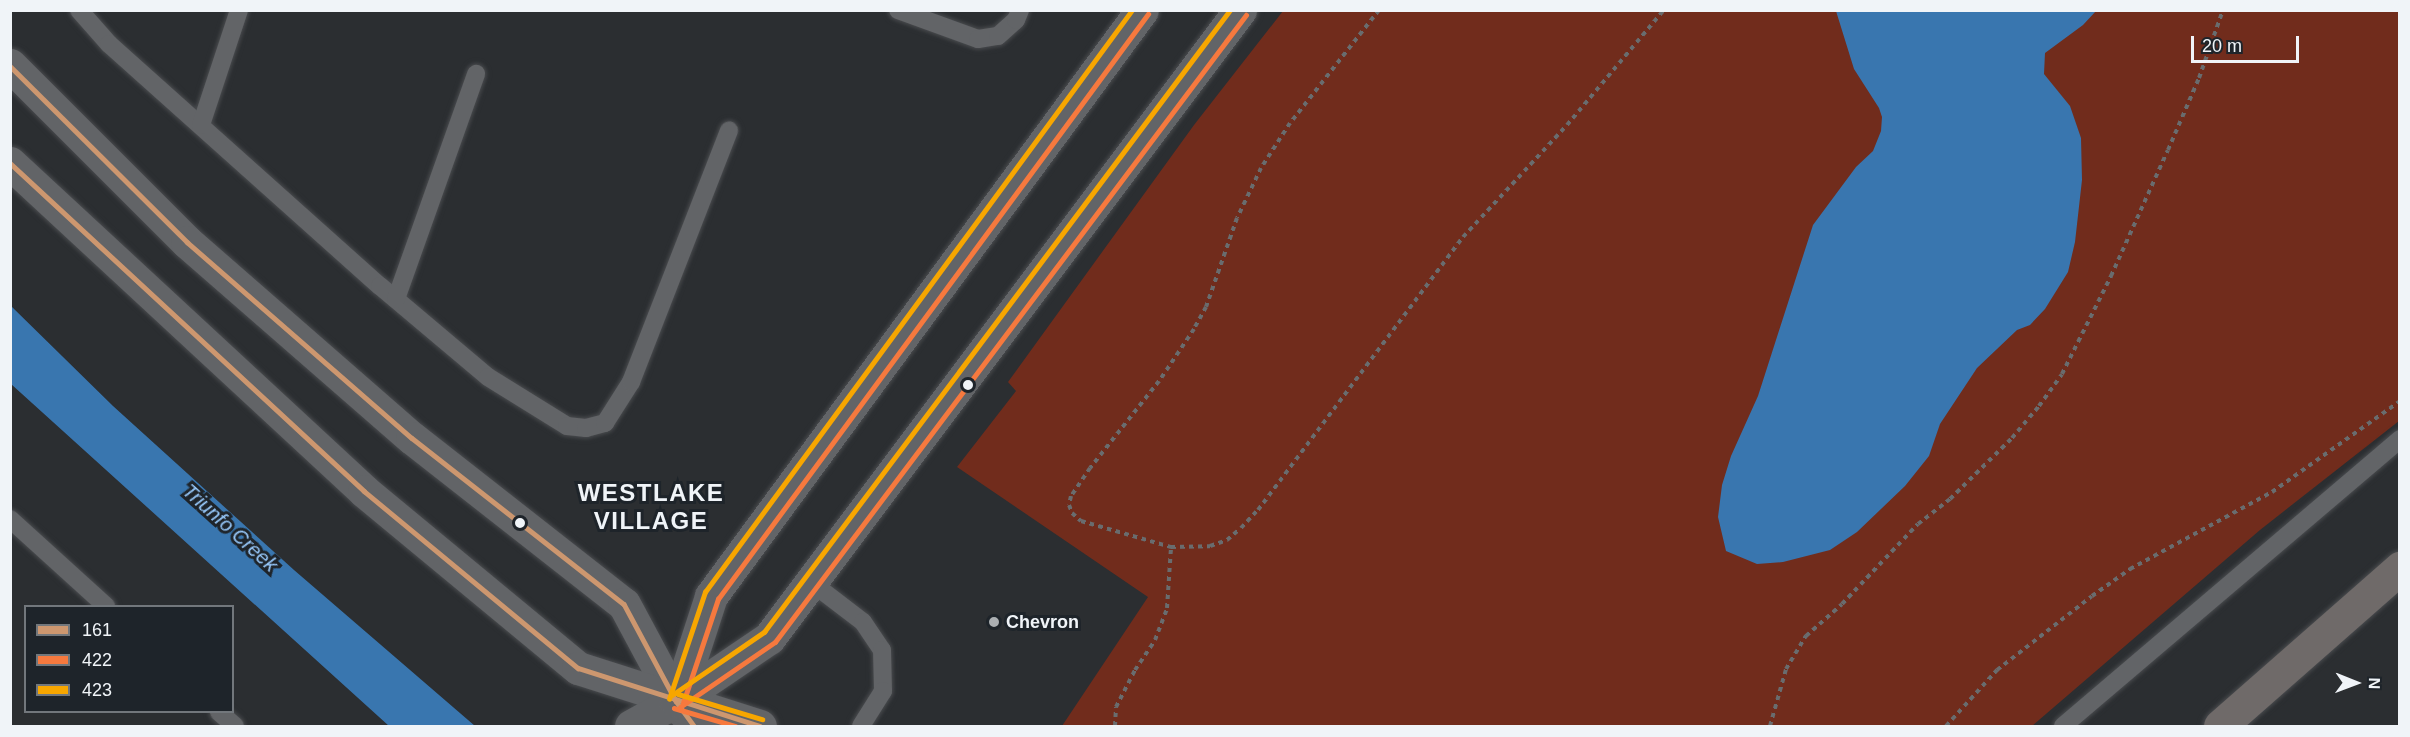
<!DOCTYPE html>
<html>
<head>
<meta charset="utf-8">
<style>
  body { margin:0 }
  #map { position:relative; width:2410px; height:737px; overflow:hidden; background:#2b2e31; font-family:Arial,sans-serif }
  div>[style] { position:absolute }
  .green>* { inset:0; background:#712c1c }
  .water>* { inset:0; background:#3976af }
  .path>* { height:4px; margin-top:-2px; transform-origin:0; background:repeating-linear-gradient(90deg,#696c6e 0 4.5px,transparent 0 9px) }
  .roads { filter:drop-shadow(0 0 2px #494b4e) drop-shadow(0 0 2px #494b4e) }
  .lane>* { height:18px; margin:-9px; padding:0 9px; transform-origin:9px; border-radius:9px; background:#626467 }
  .secondary>* { height:33px; margin:-16.5px; padding:0 16.5px; transform-origin:16.5px; border-radius:16.5px; background:#626467 }
  .highway>* { height:33px; margin:-16.5px; padding:0 16.5px; transform-origin:16.5px; border-radius:16.5px; background:#6f6a69 }
  .bus-1>* { height:4.5px; margin:-2.25px; padding:0 2.25px; transform-origin:2.25px; border-radius:2.25px; background:#cd976f }
  .bus-2>* { height:4.5px; margin:-2.25px; padding:0 2.25px; transform-origin:2.25px; border-radius:2.25px; background:#f6793e }
  .bus-3>* { height:4.5px; margin:-2.25px; padding:0 2.25px; transform-origin:2.25px; border-radius:2.25px; background:#f7a600 }
  .dots>* { width:16px; height:16px; translate:-50% -50%; box-sizing:border-box; border:3px solid #1e242a; border-radius:50% }
  span { translate:-50% -50%; white-space:nowrap; text-align:center; line-height:1.15; -webkit-text-stroke:6px #1e242a; paint-order:stroke }
  .poi-label { font-size:18px; color:#f0f4f8; font-weight:700 }
  .left { translate:0 -50%; text-align:left }
  .water-label { font-size:20px; color:#98cafd; font-style:italic }
  .district-label { font-size:24px; color:#f0f4f8; font-weight:700; letter-spacing:1.5px }
  .frame { position:absolute; inset:0; border:12px solid #f0f4f8; pointer-events:none }
  .legend { position:absolute; left:24px; top:605px; width:210px; height:108px; box-sizing:border-box; background:#1e242a; border:2px solid #72777c; margin:0; padding:8px 10px; list-style:none; font-size:18px; color:#f0f4f8 }
  .legend li { display:flex; align-items:center; gap:12px; height:30px }
  .legend b { width:30px; border:2px solid #72777c }
  .north { position:absolute; left:2326px; top:653px; width:60px; height:60px; -webkit-text-stroke:4px #1e242a; paint-order:stroke; rotate:91deg; font-size:16px; font-weight:700; line-height:24px; text-align:center; color:#f0f4f8 }
  .north::after { content:''; display:block; margin:auto; width:21px; height:27px; background:#f0f4f8; clip-path:polygon(50% 0,100% 100%,50% 72%,0 100%) }
  .scale { position:absolute; left:2191px; top:36px; width:108px; height:27px; box-sizing:border-box; border:3px solid #f0f4f8; border-top:0; padding-left:8px; font-size:18px; line-height:21px; white-space:nowrap; color:#f0f4f8; -webkit-text-stroke:4px #1e242a; paint-order:stroke }
</style>
</head>
<body>
<div id="map">
  <div class="green">
    <div style="clip-path:polygon(1283px 11px,2399px 11px,2399px 421px,2260px 530px,2032px 726px,1062px 726px,1148px 597px,957px 467px,1016px 391px,1008px 382px,1194px 125px)"></div>
  </div>
  <div class="water">
    <div style="clip-path:polygon(1836px 11px,2096px 11px,2083px 25px,2045px 53px,2044px 74px,2070px 106px,2081px 138px,2082px 180px,2075px 242px,2068px 272px,2045px 309px,2030px 325px,2017px 330px,1977px 368px,1940px 424px,1929px 456px,1905px 486px,1857px 532px,1830px 550px,1783px 562px,1757px 564px,1726px 551px,1718px 517px,1722px 485px,1731px 456px,1758px 396px,1813px 225px,1856px 167px,1873px 151px,1881px 131px,1882px 117px,1879px 108px,1854px 69px)"></div>
    <div style="clip-path:polygon(11px 306px,113px 406px,294px 570px,475px 726px,389px 726px,11px 384px)"></div>
  </div>
  <div class="path">
    <div style="left:1379px;top:10px;width:144px;rotate:128.2deg"></div>
    <div style="left:1290px;top:123px;width:54px;rotate:122.8deg"></div>
    <div style="left:1261px;top:168px;width:55px;rotate:115.6deg"></div>
    <div style="left:1237px;top:218px;width:94px;rotate:109.2deg"></div>
    <div style="left:1206px;top:307px;width:25px;rotate:119deg"></div>
    <div style="left:1194px;top:329px;width:63px;rotate:123.9deg"></div>
    <div style="left:1159px;top:381px;width:111px;rotate:128.4deg"></div>
    <div style="left:1090px;top:468px;width:34px;rotate:124deg"></div>
    <div style="left:1071px;top:496px;width:9px;rotate:103deg"></div>
    <div style="left:1069px;top:505px;width:9px;rotate:69deg"></div>
    <div style="left:1072px;top:513px;width:12px;rotate:42deg"></div>
    <div style="left:1081px;top:521px;width:94px;rotate:16.1deg"></div>
    <div style="left:1171px;top:547px;width:39px;rotate:-1deg"></div>
    <div style="left:1210px;top:546px;width:18px;rotate:-19deg"></div>
    <div style="left:1227px;top:540px;width:18px;rotate:-41deg"></div>
    <div style="left:1241px;top:528px;width:25px;rotate:-47deg"></div>
    <div style="left:1258px;top:510px;width:341px;rotate:-53.1deg"></div>
    <div style="left:1463px;top:237px;width:153px;rotate:-47.1deg"></div>
    <div style="left:1567px;top:125px;width:150px;rotate:-49.9deg"></div>
    <div style="left:1115px;top:726px;width:19px;rotate:-87deg"></div>
    <div style="left:1116px;top:707px;width:42px;rotate:-62.8deg"></div>
    <div style="left:1135px;top:670px;width:36px;rotate:-56deg"></div>
    <div style="left:1155px;top:640px;width:34px;rotate:-69deg"></div>
    <div style="left:1167px;top:608px;width:61px;rotate:-86.2deg"></div>
    <div style="left:1770px;top:726px;width:59px;rotate:-74.3deg"></div>
    <div style="left:1786px;top:669px;width:39px;rotate:-59deg"></div>
    <div style="left:1806px;top:636px;width:48px;rotate:-41.6deg"></div>
    <div style="left:1842px;top:604px;width:110px;rotate:-46.5deg"></div>
    <div style="left:1918px;top:524px;width:41px;rotate:-38deg"></div>
    <div style="left:1950px;top:499px;width:87px;rotate:-44.5deg"></div>
    <div style="left:2012px;top:438px;width:42px;rotate:-49.8deg"></div>
    <div style="left:2039px;top:406px;width:39px;rotate:-54deg"></div>
    <div style="left:2062px;top:374px;width:110px;rotate:-63.4deg"></div>
    <div style="left:2111px;top:276px;width:138px;rotate:-65.7deg"></div>
    <div style="left:2168px;top:150px;width:78px;rotate:-66.7deg"></div>
    <div style="left:2199px;top:78px;width:72px;rotate:-70.6deg"></div>
    <div style="left:1946px;top:726px;width:76px;rotate:-47.7deg"></div>
    <div style="left:1997px;top:670px;width:120px;rotate:-37.9deg"></div>
    <div style="left:2092px;top:596px;width:47px;rotate:-35.4deg"></div>
    <div style="left:2130px;top:569px;width:162px;rotate:-28.5deg"></div>
    <div style="left:2272px;top:492px;width:157px;rotate:-35.4deg"></div>
  </div>
  <div class="roads">
    <div class="lane">
      <div style="left:79px;top:10px;width:45px;rotate:48.6deg"></div>
      <div style="left:109px;top:44px;width:363px;rotate:41.8deg"></div>
      <div style="left:380px;top:286px;width:141px;rotate:40.1deg"></div>
      <div style="left:488px;top:377px;width:93px;rotate:31.8deg"></div>
      <div style="left:567px;top:426px;width:19px;rotate:6deg"></div>
      <div style="left:586px;top:428px;width:20px;rotate:-15deg"></div>
      <div style="left:605px;top:423px;width:49px;rotate:-57.6deg"></div>
      <div style="left:631px;top:382px;width:270px;rotate:-68.7deg"></div>
      <div style="left:898px;top:10px;width:85px;rotate:19.9deg"></div>
      <div style="left:978px;top:39px;width:20px;rotate:-9deg"></div>
      <div style="left:998px;top:36px;width:24px;rotate:-42deg"></div>
      <div style="left:1016px;top:20px;width:11px;rotate:-68deg"></div>
      <div style="left:201px;top:125px;width:121px;rotate:-71.7deg"></div>
      <div style="left:396px;top:299px;width:239px;rotate:-70.4deg"></div>
      <div style="left:10px;top:519px;width:130px;rotate:42.2deg"></div>
      <div style="left:812px;top:583px;width:64px;rotate:37.4deg"></div>
      <div style="left:863px;top:622px;width:34px;rotate:56deg"></div>
      <div style="left:882px;top:650px;width:41px;rotate:88.6deg"></div>
      <div style="left:883px;top:691px;width:41px;rotate:122.2deg"></div>
      <div style="left:219px;top:712px;width:21px;rotate:41deg"></div>
      <div style="left:2063px;top:726px;width:443px;rotate:-40.4deg"></div>
    </div>
    <div class="secondary">
      <div style="left:10px;top:65px;width:250px;rotate:45deg"></div>
      <div style="left:187px;top:242px;width:298px;rotate:41.1deg"></div>
      <div style="left:412px;top:438px;width:269px;rotate:38.1deg"></div>
      <div style="left:624px;top:604px;width:110px;rotate:61.8deg"></div>
      <div style="left:676px;top:701px;width:31px;rotate:54deg"></div>
      <div style="left:10px;top:163px;width:483px;rotate:42.8deg"></div>
      <div style="left:364px;top:491px;width:278px;rotate:39.6deg"></div>
      <div style="left:578px;top:668px;width:191px;rotate:17.7deg"></div>
      <div style="left:675px;top:707px;width:117px;rotate:-72deg"></div>
      <div style="left:711px;top:596px;width:727px;rotate:-53.67deg"></div>
      <div style="left:631px;top:726px;width:51px;rotate:-29.1deg"></div>
      <div style="left:676px;top:701px;width:112px;rotate:-34.1deg"></div>
      <div style="left:769px;top:638px;width:785px;rotate:-53.13deg"></div>
    </div>
    <div class="highway">
      <div style="left:2220px;top:726px;width:240px;rotate:-41.3deg"></div>
    </div>
  </div>
  <div class="bus-1">
    <div style="left:10px;top:66px;width:250px;rotate:44.8deg"></div>
    <div style="left:187px;top:242px;width:298px;rotate:41.1deg"></div>
    <div style="left:412px;top:438px;width:269px;rotate:38.1deg"></div>
    <div style="left:624px;top:604px;width:110px;rotate:61.8deg"></div>
    <div style="left:676px;top:701px;width:31px;rotate:54deg"></div>
    <div style="left:10px;top:163px;width:483px;rotate:42.8deg"></div>
    <div style="left:364px;top:491px;width:278px;rotate:39.6deg"></div>
    <div style="left:578px;top:668px;width:191px;rotate:17.7deg"></div>
  </div>
  <div class="bus-2">
    <div style="left:683px;top:703px;width:110px;rotate:-71.4deg"></div>
    <div style="left:718px;top:599px;width:726px;rotate:-53.68deg"></div>
    <div style="left:680px;top:707px;width:115px;rotate:-34.4deg"></div>
    <div style="left:775px;top:642px;width:784px;rotate:-53.09deg"></div>
    <div style="left:674px;top:708px;width:64px;rotate:16.4deg"></div>
  </div>
  <div class="bus-3">
    <div style="left:678px;top:694px;width:88px;rotate:16.6deg"></div>
    <div style="left:672px;top:695px;width:112px;rotate:-34.4deg"></div>
    <div style="left:764px;top:632px;width:777px;rotate:-53.16deg"></div>
    <div style="left:669px;top:699px;width:113px;rotate:-71.4deg"></div>
    <div style="left:705px;top:592px;width:722px;rotate:-53.73deg"></div>
  </div>
  <div class="dots">
    <div style="left:968px;top:385px;background:#f0f4f8"></div>
    <div style="left:520px;top:523px;background:#f0f4f8"></div>
    <div style="left:994px;top:622px;background:#abafb2"></div>
  </div>
  <div class="poi-label">
    <span class="left" style="left:1006px;top:622px">Chevron</span>
  </div>
  <div class="water-label">
    <span style="left:230px;top:528px;rotate:42deg">Triunfo Creek</span>
  </div>
  <div class="district-label">
    <span style="left:651px;top:507px">WESTLAKE<br>VILLAGE</span>
  </div>
  <div class="frame"></div>
  <ul class="legend">
  <li><b style="height:8px;background:#cd976f"></b>161</li>
  <li><b style="height:8px;background:#f6793e"></b>422</li>
  <li><b style="height:8px;background:#f7a600"></b>423</li>
  </ul>
  <div class="north">N</div>
  <div class="scale">20 m</div>
</div>
</body>
</html>
